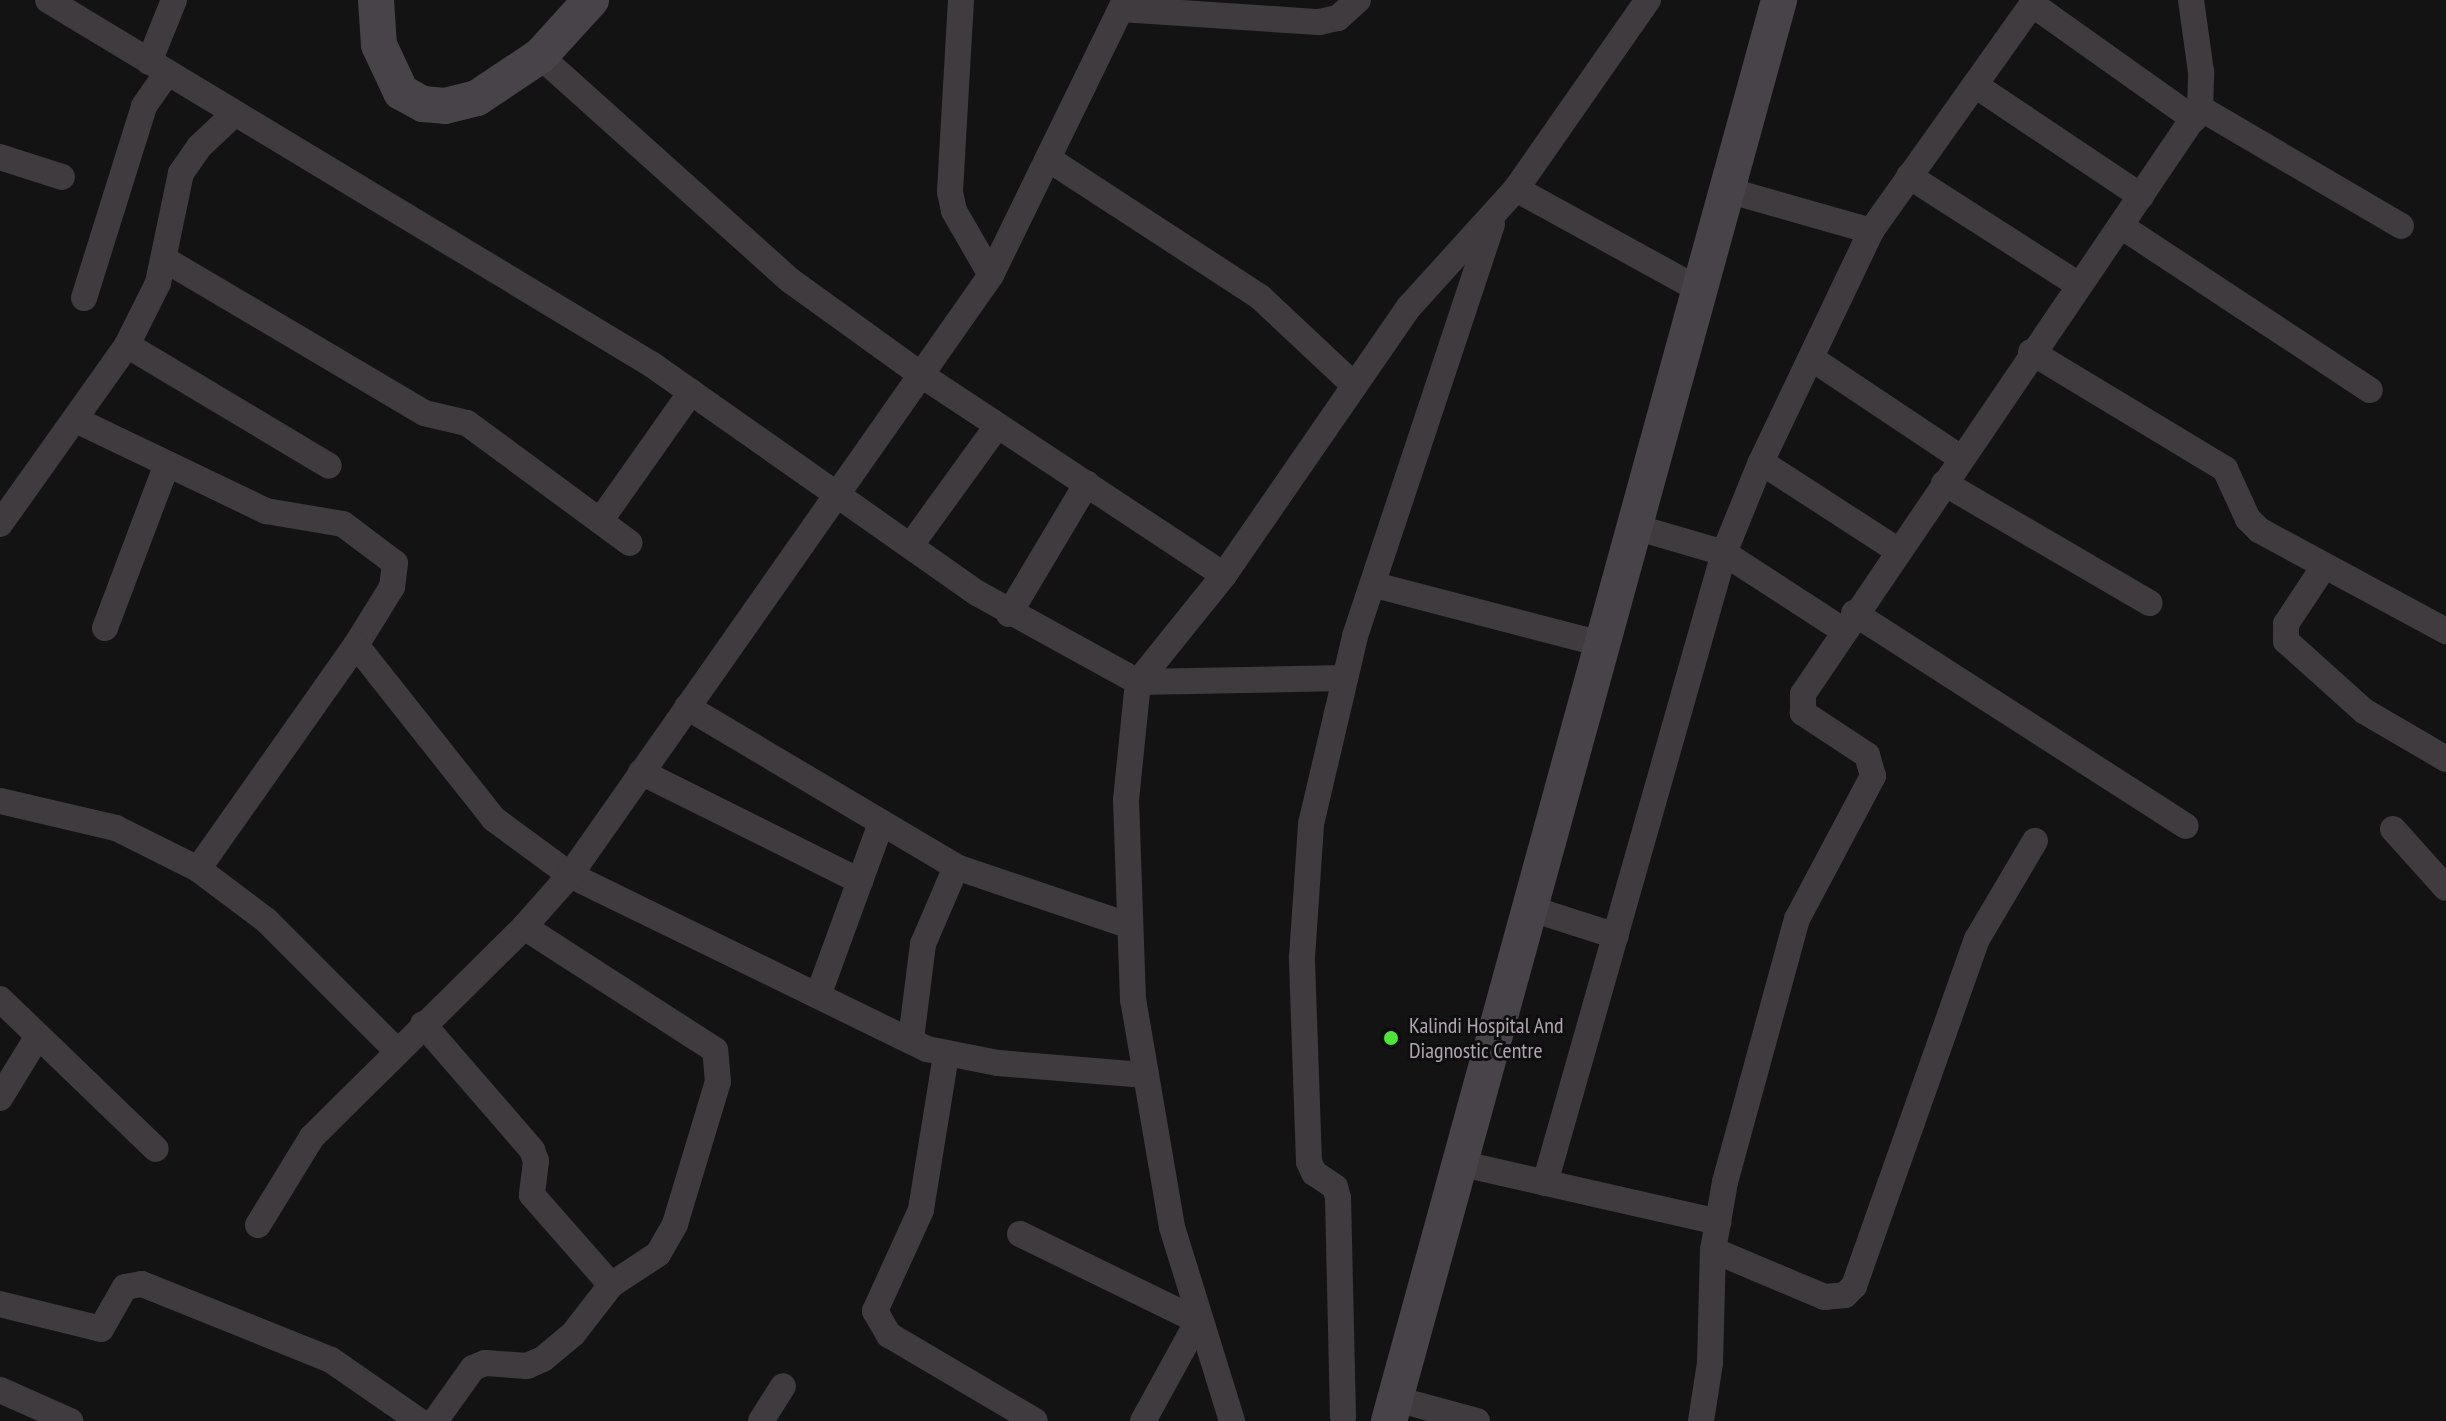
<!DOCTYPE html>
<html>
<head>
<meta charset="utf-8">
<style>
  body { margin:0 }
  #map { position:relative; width:2446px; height:1421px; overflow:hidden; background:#141314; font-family:"PT Sans Narrow",sans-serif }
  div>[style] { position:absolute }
  .street>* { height:26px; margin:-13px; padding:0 13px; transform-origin:13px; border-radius:13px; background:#403b3f }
  .secondary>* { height:36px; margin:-18px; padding:0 18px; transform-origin:18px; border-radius:18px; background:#484249 }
  .dots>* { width:22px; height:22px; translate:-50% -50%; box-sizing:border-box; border:4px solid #0f0e0f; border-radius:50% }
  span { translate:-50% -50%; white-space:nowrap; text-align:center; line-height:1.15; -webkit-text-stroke:6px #0f0e0f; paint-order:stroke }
  .poi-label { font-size:22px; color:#b2a5b3 }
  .left { translate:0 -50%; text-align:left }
</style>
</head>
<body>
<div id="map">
  <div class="street">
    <div style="left:48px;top:0;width:704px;rotate:31.12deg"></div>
    <div style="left:651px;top:364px;width:398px;rotate:35.1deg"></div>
    <div style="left:977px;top:593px;width:184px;rotate:28.9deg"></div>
    <div style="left:1138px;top:682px;width:207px;rotate:-1.1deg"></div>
    <div style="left:961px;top:0;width:192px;rotate:93.3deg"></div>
    <div style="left:950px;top:192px;width:19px;rotate:78deg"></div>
    <div style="left:954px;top:211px;width:74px;rotate:60deg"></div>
    <div style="left:2032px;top:4px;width:199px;rotate:35.4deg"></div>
    <div style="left:1121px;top:9px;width:198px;rotate:3.8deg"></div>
    <div style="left:1319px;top:22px;width:19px;rotate:-12deg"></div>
    <div style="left:1338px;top:18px;width:27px;rotate:-42deg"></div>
    <div style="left:540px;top:56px;width:337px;rotate:41.9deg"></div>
    <div style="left:791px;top:281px;width:159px;rotate:35.8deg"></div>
    <div style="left:920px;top:374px;width:364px;rotate:33.5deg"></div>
    <div style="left:149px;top:62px;width:67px;rotate:-68deg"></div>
    <div style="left:1975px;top:85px;width:200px;rotate:33.8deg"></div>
    <div style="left:2200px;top:108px;width:233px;rotate:30.4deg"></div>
    <div style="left:0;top:157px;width:65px;rotate:17.9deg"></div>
    <div style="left:1050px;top:160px;width:251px;rotate:33.1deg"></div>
    <div style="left:1260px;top:297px;width:129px;rotate:43.1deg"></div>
    <div style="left:1909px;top:176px;width:200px;rotate:32.7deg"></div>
    <div style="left:1516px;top:189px;width:210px;rotate:28.8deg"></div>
    <div style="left:1727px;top:190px;width:150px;rotate:15.9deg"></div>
    <div style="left:2121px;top:226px;width:298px;rotate:33.4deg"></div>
    <div style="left:164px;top:259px;width:302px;rotate:30.6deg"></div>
    <div style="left:424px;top:413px;width:44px;rotate:13.1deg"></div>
    <div style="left:467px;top:423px;width:202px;rotate:36.4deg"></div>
    <div style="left:84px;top:298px;width:201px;rotate:-72.6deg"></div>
    <div style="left:144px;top:106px;width:40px;rotate:-55.1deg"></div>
    <div style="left:127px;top:345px;width:235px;rotate:30.9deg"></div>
    <div style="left:2031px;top:352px;width:227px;rotate:31.1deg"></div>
    <div style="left:2225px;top:469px;width:55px;rotate:65.3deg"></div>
    <div style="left:2248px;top:519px;width:16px;rotate:45deg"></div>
    <div style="left:2259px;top:530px;width:213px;rotate:28.4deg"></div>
    <div style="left:1814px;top:360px;width:177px;rotate:33.7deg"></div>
    <div style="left:76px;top:420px;width:211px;rotate:25.6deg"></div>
    <div style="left:266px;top:511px;width:78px;rotate:9.6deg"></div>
    <div style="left:343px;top:524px;width:65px;rotate:36.9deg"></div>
    <div style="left:395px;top:563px;width:24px;rotate:97deg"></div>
    <div style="left:392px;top:587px;width:68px;rotate:121.8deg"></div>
    <div style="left:356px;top:645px;width:274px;rotate:125.2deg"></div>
    <div style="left:1761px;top:462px;width:162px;rotate:32.9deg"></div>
    <div style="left:1944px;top:483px;width:238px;rotate:30.3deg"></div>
    <div style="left:600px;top:521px;width:158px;rotate:-54.8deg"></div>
    <div style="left:0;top:524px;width:219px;rotate:-54.6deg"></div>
    <div style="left:127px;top:345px;width:69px;rotate:-63.4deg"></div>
    <div style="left:158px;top:283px;width:112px;rotate:-78.2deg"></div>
    <div style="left:181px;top:173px;width:32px;rotate:-55deg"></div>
    <div style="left:199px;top:147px;width:48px;rotate:-43.3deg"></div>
    <div style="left:1635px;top:527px;width:93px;rotate:16.3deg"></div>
    <div style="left:1724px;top:553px;width:143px;rotate:33deg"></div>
    <div style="left:911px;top:545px;width:147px;rotate:-54.1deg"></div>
    <div style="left:2323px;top:568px;width:67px;rotate:123.5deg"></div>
    <div style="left:2286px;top:624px;width:17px;rotate:90deg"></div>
    <div style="left:2286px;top:641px;width:105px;rotate:41.9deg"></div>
    <div style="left:2364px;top:711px;width:95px;rotate:30.3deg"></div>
    <div style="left:1375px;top:585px;width:235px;rotate:14.6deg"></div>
    <div style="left:1854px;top:613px;width:394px;rotate:32.7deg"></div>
    <div style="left:1009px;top:614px;width:152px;rotate:-59.2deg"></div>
    <div style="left:105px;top:628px;width:175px;rotate:-69.3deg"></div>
    <div style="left:356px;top:645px;width:222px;rotate:51.6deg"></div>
    <div style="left:494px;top:819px;width:94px;rotate:36.4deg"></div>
    <div style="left:570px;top:875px;width:397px;rotate:26deg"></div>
    <div style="left:927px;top:1049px;width:72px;rotate:11.2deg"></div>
    <div style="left:998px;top:1063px;width:145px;rotate:4.7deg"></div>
    <div style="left:687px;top:707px;width:313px;rotate:30.7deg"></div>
    <div style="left:956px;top:867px;width:181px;rotate:18.7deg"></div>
    <div style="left:641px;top:772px;width:245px;rotate:26.5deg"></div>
    <div style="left:0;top:801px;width:119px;rotate:13.1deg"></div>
    <div style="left:116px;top:828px;width:92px;rotate:26.6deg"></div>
    <div style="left:198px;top:869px;width:85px;rotate:36.9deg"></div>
    <div style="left:266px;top:920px;width:184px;rotate:45deg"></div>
    <div style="left:2393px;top:829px;width:79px;rotate:48.1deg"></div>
    <div style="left:1532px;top:909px;width:88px;rotate:17.8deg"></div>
    <div style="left:819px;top:993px;width:178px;rotate:-69.9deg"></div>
    <div style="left:0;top:999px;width:216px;rotate:43.9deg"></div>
    <div style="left:423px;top:1024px;width:167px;rotate:49.1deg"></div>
    <div style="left:532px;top:1150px;width:12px;rotate:70deg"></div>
    <div style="left:536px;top:1161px;width:34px;rotate:97deg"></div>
    <div style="left:532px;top:1195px;width:120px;rotate:48.7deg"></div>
    <div style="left:911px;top:1039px;width:96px;rotate:-82.8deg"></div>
    <div style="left:923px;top:944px;width:84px;rotate:-66.8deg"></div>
    <div style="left:946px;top:1055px;width:157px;rotate:99.2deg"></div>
    <div style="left:921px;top:1210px;width:111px;rotate:114.5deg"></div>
    <div style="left:875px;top:1311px;width:28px;rotate:60deg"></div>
    <div style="left:889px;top:1335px;width:169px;rotate:30.5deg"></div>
    <div style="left:0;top:1098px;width:73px;rotate:-58.5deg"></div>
    <div style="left:1463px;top:1164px;width:262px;rotate:12.8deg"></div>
    <div style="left:1545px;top:1183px;width:655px;rotate:-74.14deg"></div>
    <div style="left:1724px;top:553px;width:98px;rotate:-67.9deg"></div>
    <div style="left:1761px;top:462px;width:256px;rotate:-64.5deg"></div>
    <div style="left:1871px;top:231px;width:283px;rotate:-54.6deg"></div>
    <div style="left:258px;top:1225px;width:103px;rotate:-58.5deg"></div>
    <div style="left:312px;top:1137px;width:298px;rotate:-44.7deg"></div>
    <div style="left:524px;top:927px;width:69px;rotate:-48.5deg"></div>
    <div style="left:570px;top:875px;width:733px;rotate:-54.94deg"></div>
    <div style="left:991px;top:275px;width:306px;rotate:-64deg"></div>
    <div style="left:1020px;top:1234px;width:198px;rotate:26deg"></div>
    <div style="left:1198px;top:1321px;width:114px;rotate:118.8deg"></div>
    <div style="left:1713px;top:1250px;width:121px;rotate:22.9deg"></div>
    <div style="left:1824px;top:1297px;width:21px;rotate:-5deg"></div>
    <div style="left:1845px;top:1295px;width:13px;rotate:-45deg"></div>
    <div style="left:1854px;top:1286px;width:368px;rotate:-70.5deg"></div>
    <div style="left:1977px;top:939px;width:114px;rotate:-59.4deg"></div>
    <div style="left:0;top:1304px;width:104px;rotate:13.9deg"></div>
    <div style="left:101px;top:1329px;width:48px;rotate:-60.3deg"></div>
    <div style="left:125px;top:1287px;width:17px;rotate:-10deg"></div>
    <div style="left:142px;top:1284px;width:204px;rotate:21.9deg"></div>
    <div style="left:331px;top:1360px;width:107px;rotate:34.7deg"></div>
    <div style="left:0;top:1390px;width:77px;rotate:23.9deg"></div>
    <div style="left:1396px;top:1399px;width:84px;rotate:15.2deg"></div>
    <div style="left:1343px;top:1417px;width:219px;rotate:-91.3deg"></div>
    <div style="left:1338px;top:1198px;width:11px;rotate:-105deg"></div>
    <div style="left:1335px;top:1187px;width:25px;rotate:-146deg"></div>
    <div style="left:1314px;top:1173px;width:12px;rotate:-114deg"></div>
    <div style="left:1309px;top:1162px;width:205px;rotate:-92deg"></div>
    <div style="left:1302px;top:957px;width:133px;rotate:-86.1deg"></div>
    <div style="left:1311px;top:824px;width:193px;rotate:-76.8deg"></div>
    <div style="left:1355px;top:636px;width:434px;rotate:-71.6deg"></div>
    <div style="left:435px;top:1421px;width:65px;rotate:-54.4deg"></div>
    <div style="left:473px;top:1368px;width:13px;rotate:-23deg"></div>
    <div style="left:485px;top:1363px;width:42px;rotate:4.1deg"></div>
    <div style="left:527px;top:1366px;width:17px;rotate:-24deg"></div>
    <div style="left:543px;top:1359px;width:39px;rotate:-40deg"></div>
    <div style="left:573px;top:1334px;width:62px;rotate:-52.2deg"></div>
    <div style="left:611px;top:1285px;width:56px;rotate:-33.4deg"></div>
    <div style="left:658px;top:1254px;width:34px;rotate:-60deg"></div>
    <div style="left:675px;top:1224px;width:148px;rotate:-73.2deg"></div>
    <div style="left:718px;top:1082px;width:32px;rotate:-95deg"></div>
    <div style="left:715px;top:1050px;width:227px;rotate:-147.2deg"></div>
    <div style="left:761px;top:1421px;width:41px;rotate:-57.8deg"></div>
    <div style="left:1232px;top:1421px;width:203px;rotate:-107.2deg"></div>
    <div style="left:1172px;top:1227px;width:230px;rotate:-99.7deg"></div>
    <div style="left:1133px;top:1000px;width:200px;rotate:-92deg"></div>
    <div style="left:1126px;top:800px;width:119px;rotate:-84.2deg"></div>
    <div style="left:1138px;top:682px;width:137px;rotate:-51.2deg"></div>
    <div style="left:1224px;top:575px;width:326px;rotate:-55.4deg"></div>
    <div style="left:1409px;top:307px;width:159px;rotate:-47.8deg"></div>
    <div style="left:1516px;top:189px;width:231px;rotate:-55.1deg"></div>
    <div style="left:1701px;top:1421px;width:59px;rotate:-81.2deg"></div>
    <div style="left:1710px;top:1363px;width:113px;rotate:-88.5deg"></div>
    <div style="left:1713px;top:1250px;width:69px;rotate:-80deg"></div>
    <div style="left:1725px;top:1182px;width:273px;rotate:-74.7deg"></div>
    <div style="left:1797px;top:919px;width:162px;rotate:-62deg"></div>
    <div style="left:1873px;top:776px;width:22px;rotate:-106deg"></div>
    <div style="left:1867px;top:755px;width:77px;rotate:-146.7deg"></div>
    <div style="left:1803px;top:713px;width:19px;rotate:-90deg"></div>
    <div style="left:1803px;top:694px;width:708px;rotate:-55.88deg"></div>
    <div style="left:2200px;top:108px;width:36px;rotate:-88deg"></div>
    <div style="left:2201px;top:72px;width:73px;rotate:-97.9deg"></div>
  </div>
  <div class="secondary">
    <div style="left:376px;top:0;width:45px;rotate:86.2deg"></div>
    <div style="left:379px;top:45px;width:52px;rotate:64.9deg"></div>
    <div style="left:401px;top:92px;width:25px;rotate:29deg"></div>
    <div style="left:423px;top:104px;width:22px;rotate:5deg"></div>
    <div style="left:445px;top:106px;width:33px;rotate:-14deg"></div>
    <div style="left:477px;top:98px;width:76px;rotate:-33.7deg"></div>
    <div style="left:540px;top:56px;width:76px;rotate:-47.7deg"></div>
    <div style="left:1389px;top:1421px;width:1474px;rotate:-74.65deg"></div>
  </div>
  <div class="dots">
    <div style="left:1391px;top:1038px;background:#4fe43b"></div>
  </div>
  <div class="poi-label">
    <span class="left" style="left:1409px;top:1038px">Kalindi Hospital And<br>Diagnostic Centre</span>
  </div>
</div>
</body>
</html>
